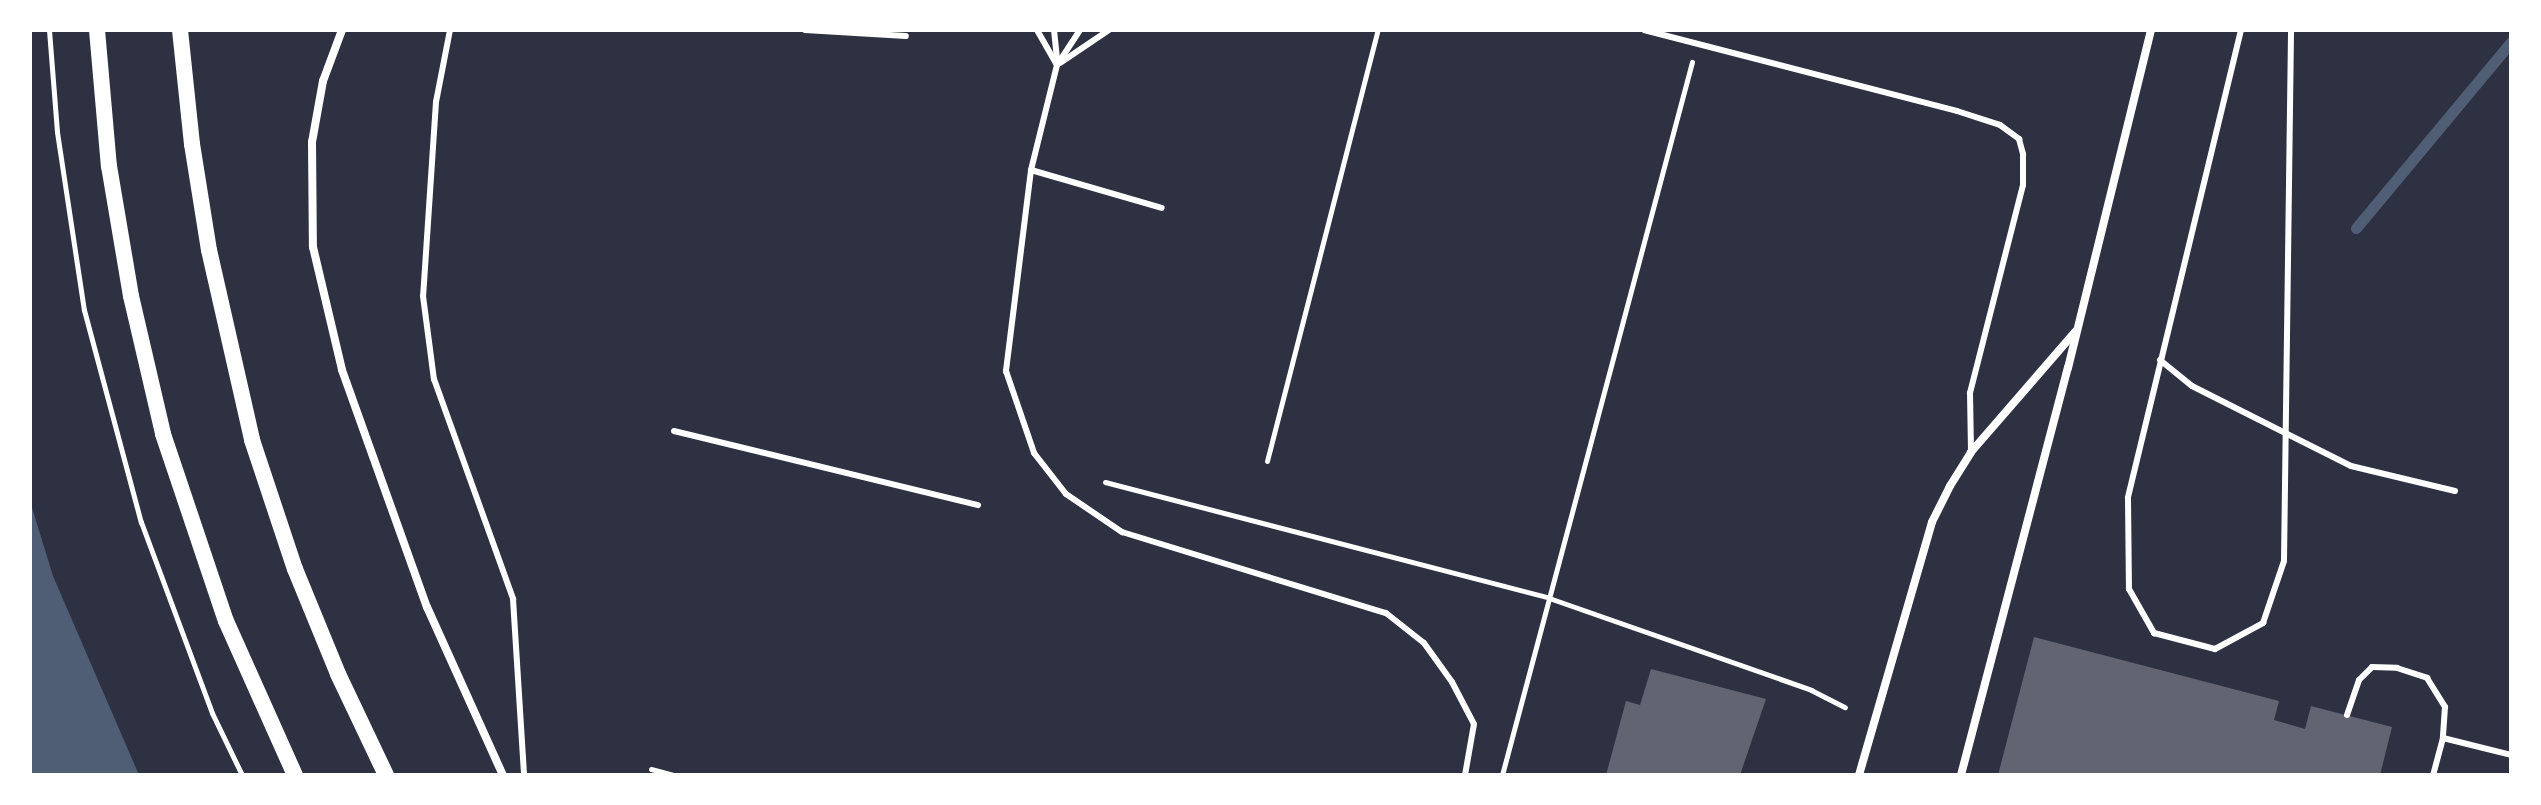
<!DOCTYPE html>
<html>
<head>
<meta charset="utf-8">
<style>
  body { margin:0 }
  #map { position:relative; width:2541px; height:805px; overflow:hidden; background:#2d3142; font-family:"Work Sans",sans-serif }
  div>[style] { position:absolute }
  .water>* { inset:0; background:#4f5d75 }
  .stream>* { height:11px; margin:-5.5px; padding:0 5.5px; transform-origin:5.5px; border-radius:5.5px; background:#4f5d75 }
  .building>* { inset:0; background:#626471 }
  .path>* { height:5px; margin:-2.5px; padding:0 2.5px; transform-origin:2.5px; border-radius:2.5px; background:#fff }
  .service>* { height:6px; margin:-3px; padding:0 3px; transform-origin:3px; border-radius:3px; background:#fff }
  .minor>* { height:8px; margin:-4px; padding:0 4px; transform-origin:4px; border-radius:4px; background:#fff }
  .secondary>* { height:16px; margin:-8px; padding:0 8px; transform-origin:8px; border-radius:8px; background:#fff }
  span { translate:-50% -50%; white-space:nowrap; text-align:center; line-height:1.15; -webkit-text-stroke:6px #fff; paint-order:stroke }
  .frame { position:absolute; inset:0; border:32px solid #fff; pointer-events:none }
</style>
</head>
<body>
<div id="map">
  <div class="water">
    <div style="clip-path:polygon(30px 501px,53px 576px,139px 775px,30px 775px)"></div>
  </div>
  <div class="stream">
    <div style="left:2356px;top:228px;width:242px;rotate:-50.2deg"></div>
  </div>
  <div class="building">
    <div style="clip-path:polygon(2034px 637px,2279px 701px,2274px 720px,2305px 729px,2311px 706px,2392px 727px,2380px 775px,1998px 775px)"></div>
    <div style="clip-path:polygon(1651px 669px,1766px 699px,1740px 775px,1606px 775px,1626px 701px,1640px 705px)"></div>
  </div>
  <div class="path">
    <div style="left:49px;top:30px;width:102px;rotate:85.5deg"></div>
    <div style="left:57px;top:132px;width:180px;rotate:81.4deg"></div>
    <div style="left:84px;top:310px;width:220px;rotate:75deg"></div>
    <div style="left:141px;top:522px;width:204px;rotate:69.6deg"></div>
    <div style="left:212px;top:713px;width:69px;rotate:64.2deg"></div>
    <div style="left:1267px;top:461px;width:445px;rotate:-75.6deg"></div>
    <div style="left:1105px;top:482px;width:459px;rotate:14.6deg"></div>
    <div style="left:1549px;top:598px;width:278px;rotate:19.3deg"></div>
    <div style="left:1811px;top:690px;width:38px;rotate:27deg"></div>
    <div style="left:651px;top:769px;width:23px;rotate:15deg"></div>
    <div style="left:1502px;top:775px;width:738px;rotate:-75.08deg"></div>
  </div>
  <div class="service">
    <div style="left:450px;top:30px;width:73px;rotate:101deg"></div>
    <div style="left:436px;top:102px;width:194px;rotate:93.8deg"></div>
    <div style="left:423px;top:296px;width:84px;rotate:82.5deg"></div>
    <div style="left:434px;top:379px;width:234px;rotate:70.2deg"></div>
    <div style="left:513px;top:599px;width:176px;rotate:86.4deg"></div>
    <div style="left:805px;top:30px;width:101px;rotate:3.4deg"></div>
    <div style="left:1037px;top:30px;width:40px;rotate:60.3deg"></div>
    <div style="left:1054px;top:30px;width:31px;rotate:84deg"></div>
    <div style="left:1080px;top:30px;width:42px;rotate:123.3deg"></div>
    <div style="left:1057px;top:65px;width:108px;rotate:103.9deg"></div>
    <div style="left:1031px;top:170px;width:203px;rotate:97.1deg"></div>
    <div style="left:1006px;top:371px;width:87px;rotate:71.1deg"></div>
    <div style="left:1034px;top:453px;width:52px;rotate:52deg"></div>
    <div style="left:1066px;top:494px;width:68px;rotate:34.2deg"></div>
    <div style="left:1122px;top:532px;width:276px;rotate:17.1deg"></div>
    <div style="left:1386px;top:613px;width:48px;rotate:38.3deg"></div>
    <div style="left:1424px;top:643px;width:48px;rotate:54.3deg"></div>
    <div style="left:1452px;top:682px;width:47px;rotate:62.4deg"></div>
    <div style="left:1474px;top:724px;width:52px;rotate:100deg"></div>
    <div style="left:1644px;top:30px;width:323px;rotate:14.5deg"></div>
    <div style="left:1957px;top:111px;width:45px;rotate:18deg"></div>
    <div style="left:2000px;top:125px;width:24px;rotate:36deg"></div>
    <div style="left:2019px;top:139px;width:16px;rotate:75deg"></div>
    <div style="left:2023px;top:154px;width:31px;rotate:90deg"></div>
    <div style="left:2023px;top:185px;width:215px;rotate:104.3deg"></div>
    <div style="left:1970px;top:393px;width:59px;rotate:89deg"></div>
    <div style="left:2241px;top:30px;width:481px;rotate:103.6deg"></div>
    <div style="left:2128px;top:498px;width:91px;rotate:89.4deg"></div>
    <div style="left:2129px;top:589px;width:51px;rotate:60.4deg"></div>
    <div style="left:2154px;top:633px;width:63px;rotate:14.7deg"></div>
    <div style="left:2215px;top:649px;width:55px;rotate:-28.4deg"></div>
    <div style="left:2263px;top:623px;width:65px;rotate:-71.3deg"></div>
    <div style="left:2284px;top:561px;width:531px;rotate:-89.24deg"></div>
    <div style="left:1060px;top:63px;width:59px;rotate:-34deg"></div>
    <div style="left:1031px;top:170px;width:136px;rotate:16.2deg"></div>
    <div style="left:2160px;top:360px;width:41px;rotate:39.1deg"></div>
    <div style="left:2192px;top:386px;width:178px;rotate:26.7deg"></div>
    <div style="left:2351px;top:466px;width:107px;rotate:13.5deg"></div>
    <div style="left:674px;top:431px;width:313px;rotate:13.7deg"></div>
    <div style="left:2347px;top:715px;width:37px;rotate:-71deg"></div>
    <div style="left:2359px;top:680px;width:18px;rotate:-45deg"></div>
    <div style="left:2372px;top:667px;width:25px;rotate:2deg"></div>
    <div style="left:2397px;top:668px;width:32px;rotate:18deg"></div>
    <div style="left:2427px;top:678px;width:34px;rotate:58deg"></div>
    <div style="left:2445px;top:707px;width:31px;rotate:94deg"></div>
    <div style="left:2443px;top:738px;width:38px;rotate:105deg"></div>
    <div style="left:2443px;top:738px;width:70px;rotate:14deg"></div>
  </div>
  <div class="minor">
    <div style="left:342px;top:30px;width:54px;rotate:110.4deg"></div>
    <div style="left:323px;top:81px;width:62px;rotate:100.2deg"></div>
    <div style="left:312px;top:142px;width:105px;rotate:89.5deg"></div>
    <div style="left:313px;top:247px;width:126px;rotate:76.7deg"></div>
    <div style="left:342px;top:370px;width:252px;rotate:70.3deg"></div>
    <div style="left:427px;top:607px;width:184px;rotate:65.7deg"></div>
    <div style="left:1859px;top:775px;width:263px;rotate:-73.9deg"></div>
    <div style="left:1932px;top:522px;width:40px;rotate:-63.4deg"></div>
    <div style="left:1950px;top:486px;width:40px;rotate:-58deg"></div>
    <div style="left:1971px;top:452px;width:159px;rotate:-49.1deg"></div>
    <div style="left:1961px;top:775px;width:421px;rotate:-75.3deg"></div>
    <div style="left:2068px;top:368px;width:348px;rotate:-76.2deg"></div>
  </div>
  <div class="secondary">
    <div style="left:97px;top:30px;width:137px;rotate:85deg"></div>
    <div style="left:109px;top:166px;width:132px;rotate:80.4deg"></div>
    <div style="left:131px;top:296px;width:142px;rotate:76.9deg"></div>
    <div style="left:163px;top:434px;width:197px;rotate:71.4deg"></div>
    <div style="left:226px;top:621px;width:169px;rotate:65.9deg"></div>
    <div style="left:180px;top:30px;width:115px;rotate:84deg"></div>
    <div style="left:192px;top:144px;width:107px;rotate:80.9deg"></div>
    <div style="left:209px;top:250px;width:195px;rotate:77.2deg"></div>
    <div style="left:252px;top:440px;width:136px;rotate:71.6deg"></div>
    <div style="left:295px;top:569px;width:113px;rotate:67.7deg"></div>
    <div style="left:338px;top:674px;width:112px;rotate:64.6deg"></div>
  </div>
  <div class="frame"></div>
</div>
</body>
</html>
